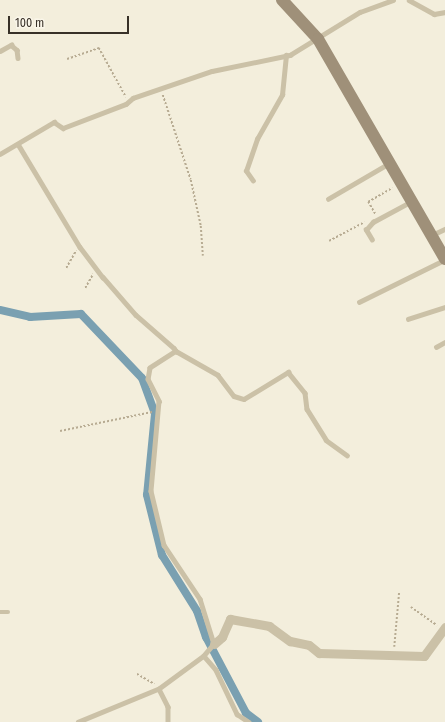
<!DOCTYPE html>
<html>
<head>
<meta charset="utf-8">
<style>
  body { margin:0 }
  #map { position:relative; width:445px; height:722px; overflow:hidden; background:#f3eedc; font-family:"Fira Sans Condensed",sans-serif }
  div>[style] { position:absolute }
  .canal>* { height:8px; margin:-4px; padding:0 4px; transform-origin:4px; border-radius:4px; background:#7aa0b1 }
  .path>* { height:1.5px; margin-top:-0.75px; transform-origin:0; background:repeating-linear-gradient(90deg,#b7ab92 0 2px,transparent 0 4px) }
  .lane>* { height:4.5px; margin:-2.25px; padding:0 2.25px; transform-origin:2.25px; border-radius:2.25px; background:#cbc1a7 }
  .street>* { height:9px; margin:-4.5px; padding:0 4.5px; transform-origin:4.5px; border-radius:4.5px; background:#cbc1a7 }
  .secondary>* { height:12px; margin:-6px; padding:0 6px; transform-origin:6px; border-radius:6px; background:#9f9079 }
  span { translate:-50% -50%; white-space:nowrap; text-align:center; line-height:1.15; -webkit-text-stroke:4px #faf6e9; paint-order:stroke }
  .scale { position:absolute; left:8px; top:16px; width:121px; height:18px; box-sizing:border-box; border:2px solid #383128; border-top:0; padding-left:5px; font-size:12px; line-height:14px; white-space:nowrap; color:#383128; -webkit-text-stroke:3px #faf6e9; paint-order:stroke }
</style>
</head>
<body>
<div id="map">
  <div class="canal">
    <div style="left:0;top:310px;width:31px;rotate:13deg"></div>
    <div style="left:30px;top:317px;width:51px;rotate:-3.4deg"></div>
    <div style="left:81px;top:314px;width:88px;rotate:46.4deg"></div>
    <div style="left:142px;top:378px;width:38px;rotate:70deg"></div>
    <div style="left:155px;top:414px;width:81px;rotate:95.6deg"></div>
    <div style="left:147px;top:495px;width:62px;rotate:76deg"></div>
    <div style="left:162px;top:555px;width:66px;rotate:58deg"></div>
    <div style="left:197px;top:611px;width:28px;rotate:71deg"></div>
    <div style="left:206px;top:637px;width:86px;rotate:62.2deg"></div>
    <div style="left:246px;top:713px;width:15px;rotate:37deg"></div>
  </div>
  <div class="path">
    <div style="left:67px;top:59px;width:34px;rotate:-19deg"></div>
    <div style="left:99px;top:48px;width:56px;rotate:61.1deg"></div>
    <div style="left:163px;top:95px;width:89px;rotate:71.8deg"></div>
    <div style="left:191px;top:180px;width:47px;rotate:77.7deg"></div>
    <div style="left:201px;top:226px;width:30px;rotate:86deg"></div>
    <div style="left:375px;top:214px;width:14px;rotate:-120deg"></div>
    <div style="left:368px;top:202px;width:28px;rotate:-30deg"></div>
    <div style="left:329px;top:241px;width:40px;rotate:-28deg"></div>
    <div style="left:66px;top:268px;width:20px;rotate:-60deg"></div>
    <div style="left:85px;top:288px;width:16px;rotate:-60deg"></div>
    <div style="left:60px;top:431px;width:94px;rotate:-11.7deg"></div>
    <div style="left:411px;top:607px;width:32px;rotate:35deg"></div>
    <div style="left:394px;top:647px;width:56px;rotate:-84.9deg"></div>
    <div style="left:137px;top:674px;width:20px;rotate:30deg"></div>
  </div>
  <div class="lane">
    <div style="left:409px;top:0;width:29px;rotate:29deg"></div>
    <div style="left:434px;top:14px;width:11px;rotate:-10deg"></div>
    <div style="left:0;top:51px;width:13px;rotate:-29deg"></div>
    <div style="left:11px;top:45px;width:8px;rotate:40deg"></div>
    <div style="left:17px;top:50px;width:8px;rotate:83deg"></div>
    <div style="left:18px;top:144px;width:120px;rotate:59deg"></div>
    <div style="left:80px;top:247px;width:38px;rotate:53deg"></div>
    <div style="left:103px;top:277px;width:50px;rotate:49deg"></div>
    <div style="left:136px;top:315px;width:50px;rotate:41deg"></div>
    <div style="left:174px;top:348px;width:4px;rotate:56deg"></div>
    <div style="left:176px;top:351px;width:31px;rotate:147deg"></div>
    <div style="left:150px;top:368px;width:11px;rotate:100deg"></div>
    <div style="left:148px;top:379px;width:25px;rotate:63deg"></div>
    <div style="left:159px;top:401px;width:90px;rotate:95.1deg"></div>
    <div style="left:151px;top:491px;width:56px;rotate:76.5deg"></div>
    <div style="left:164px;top:545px;width:65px;rotate:56.3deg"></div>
    <div style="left:200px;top:599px;width:47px;rotate:72.7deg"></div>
    <div style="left:214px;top:644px;width:16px;rotate:130deg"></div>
    <div style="left:204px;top:656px;width:56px;rotate:143.7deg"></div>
    <div style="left:159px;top:689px;width:87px;rotate:157.6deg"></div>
    <div style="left:0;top:154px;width:63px;rotate:-30.7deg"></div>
    <div style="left:54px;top:122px;width:11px;rotate:34deg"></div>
    <div style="left:63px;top:128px;width:67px;rotate:-20.9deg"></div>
    <div style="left:126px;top:104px;width:9px;rotate:-41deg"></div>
    <div style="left:133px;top:98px;width:83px;rotate:-18.9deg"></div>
    <div style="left:212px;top:71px;width:80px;rotate:-11.6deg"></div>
    <div style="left:290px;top:55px;width:82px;rotate:-31.6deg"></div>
    <div style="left:360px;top:12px;width:35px;rotate:-20deg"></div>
    <div style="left:253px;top:181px;width:12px;rotate:-125deg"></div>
    <div style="left:246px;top:171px;width:34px;rotate:-71deg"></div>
    <div style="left:257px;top:139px;width:51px;rotate:-60.4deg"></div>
    <div style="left:282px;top:95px;width:40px;rotate:-84.3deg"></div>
    <div style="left:328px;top:199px;width:69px;rotate:-30.3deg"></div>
    <div style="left:432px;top:235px;width:14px;rotate:-25deg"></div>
    <div style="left:372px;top:240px;width:12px;rotate:-121deg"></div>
    <div style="left:366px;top:230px;width:11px;rotate:-49deg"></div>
    <div style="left:373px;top:222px;width:44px;rotate:-28.3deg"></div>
    <div style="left:359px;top:302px;width:95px;rotate:-26.3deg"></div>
    <div style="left:408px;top:319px;width:39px;rotate:-18deg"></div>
    <div style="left:436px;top:347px;width:10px;rotate:-29deg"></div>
    <div style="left:176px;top:351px;width:48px;rotate:29.7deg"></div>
    <div style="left:218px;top:375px;width:26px;rotate:53deg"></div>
    <div style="left:234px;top:396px;width:10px;rotate:17deg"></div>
    <div style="left:244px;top:399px;width:52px;rotate:-31.5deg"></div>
    <div style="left:288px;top:372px;width:27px;rotate:51deg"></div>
    <div style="left:305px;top:393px;width:16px;rotate:83deg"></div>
    <div style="left:307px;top:409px;width:36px;rotate:58deg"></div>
    <div style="left:326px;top:440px;width:26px;rotate:36deg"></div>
    <div style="left:0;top:612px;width:8px"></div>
    <div style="left:204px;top:656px;width:18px;rotate:49deg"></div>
    <div style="left:216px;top:670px;width:49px;rotate:64.5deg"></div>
    <div style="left:237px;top:714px;width:14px;rotate:34deg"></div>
    <div style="left:159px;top:689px;width:20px;rotate:63deg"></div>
    <div style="left:168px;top:707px;width:15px;rotate:90deg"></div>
  </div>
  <div class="street">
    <div style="left:214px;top:644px;width:11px;rotate:-41deg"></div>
    <div style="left:222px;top:637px;width:20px;rotate:-66deg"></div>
    <div style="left:230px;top:619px;width:40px;rotate:10deg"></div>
    <div style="left:269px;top:626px;width:26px;rotate:36deg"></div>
    <div style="left:290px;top:641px;width:19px;rotate:12deg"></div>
    <div style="left:309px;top:645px;width:13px;rotate:39deg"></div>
    <div style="left:319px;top:653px;width:105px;rotate:1.6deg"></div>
    <div style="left:424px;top:656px;width:36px;rotate:-54deg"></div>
  </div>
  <div class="secondary">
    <div style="left:282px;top:0;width:53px;rotate:47.3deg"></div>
    <div style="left:318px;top:39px;width:254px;rotate:60deg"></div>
  </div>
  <div class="scale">100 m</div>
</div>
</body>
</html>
